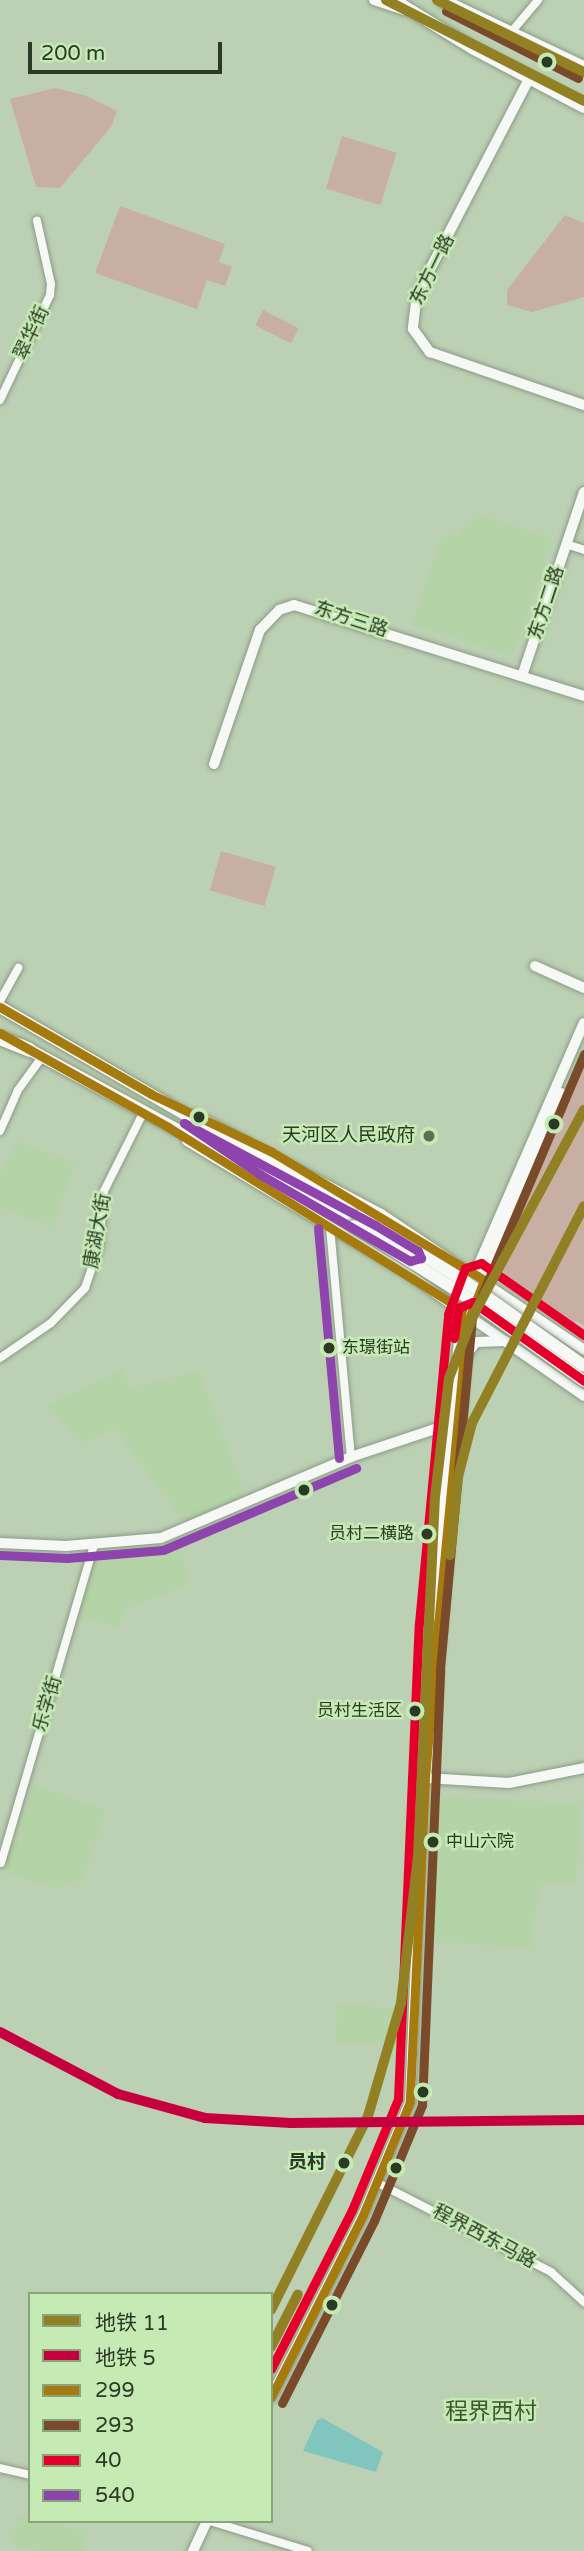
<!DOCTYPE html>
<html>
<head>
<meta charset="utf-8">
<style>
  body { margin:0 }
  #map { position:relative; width:584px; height:2551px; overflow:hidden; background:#bcd0b4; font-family:"Varela Round","Noto Sans SC",sans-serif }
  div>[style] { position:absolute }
  .built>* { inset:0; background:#b4d3a6 }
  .green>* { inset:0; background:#c8afa4; transform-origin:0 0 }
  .water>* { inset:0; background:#81c6be }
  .roads { filter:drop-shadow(0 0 2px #8c9b85) drop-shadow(0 0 2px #8c9b85) }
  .minor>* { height:8px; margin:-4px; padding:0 4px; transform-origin:4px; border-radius:4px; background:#f5f8f4 }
  .tertiary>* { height:10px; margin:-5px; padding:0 5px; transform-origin:5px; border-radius:5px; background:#f5f8f4 }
  .secondary>* { height:10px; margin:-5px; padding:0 5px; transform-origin:5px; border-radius:5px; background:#f5f8f4 }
  .primary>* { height:12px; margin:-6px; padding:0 6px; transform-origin:6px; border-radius:6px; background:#f5f8f4 }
  .trunk>* { height:12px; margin:-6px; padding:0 6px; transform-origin:6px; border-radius:6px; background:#f5f8f4 }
  .motorway>* { height:14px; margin:-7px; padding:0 7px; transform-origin:7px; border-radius:7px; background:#f5f8f4 }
  .bridges { filter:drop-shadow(0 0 2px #8c9b85) drop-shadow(0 0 2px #8c9b85) }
  .primary-bridge>* { height:12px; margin:-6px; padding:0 6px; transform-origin:6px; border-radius:6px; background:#f5f8f4 }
  .bus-1>* { height:9px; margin:-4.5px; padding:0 4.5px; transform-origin:4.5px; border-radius:4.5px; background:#a57b0f }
  .bus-2>* { height:9px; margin:-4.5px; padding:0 4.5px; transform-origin:4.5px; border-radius:4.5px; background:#7a4b2a }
  .bus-3>* { height:9px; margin:-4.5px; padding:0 4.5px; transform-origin:4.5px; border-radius:4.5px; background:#e4002b }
  .bus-4>* { height:9px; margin:-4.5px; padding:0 4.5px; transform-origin:4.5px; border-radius:4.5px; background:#8e44ad }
  .metro-1>* { height:10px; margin:-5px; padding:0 5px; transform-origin:5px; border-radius:5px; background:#928025 }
  .metro-2>* { height:10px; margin:-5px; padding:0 5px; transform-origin:5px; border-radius:5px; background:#c5003e }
  .dots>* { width:19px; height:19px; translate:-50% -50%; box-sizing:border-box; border:4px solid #c5eab4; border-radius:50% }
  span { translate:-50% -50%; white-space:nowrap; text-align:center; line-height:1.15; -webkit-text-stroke:5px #c5eab4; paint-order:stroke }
  .bus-label { font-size:17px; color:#2b3a25 }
  .left { translate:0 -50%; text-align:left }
  .right { translate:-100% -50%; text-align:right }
  .street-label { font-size:19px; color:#2b3a25 }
  .poi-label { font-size:19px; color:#2b3a25 }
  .stop-label { font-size:19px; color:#2b3a25; font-weight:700 }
  .quarter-label { font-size:23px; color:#3c5b2c }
  .legend { position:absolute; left:28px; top:2292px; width:245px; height:231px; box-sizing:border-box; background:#c5eab4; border:2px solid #87a47b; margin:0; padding:9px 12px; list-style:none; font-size:21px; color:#2b3a25 }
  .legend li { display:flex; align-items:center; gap:14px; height:35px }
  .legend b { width:35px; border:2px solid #87a47b }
  .scale { position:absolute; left:28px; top:42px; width:194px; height:32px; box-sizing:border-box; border:4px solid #2b3a25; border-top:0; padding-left:9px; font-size:21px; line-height:24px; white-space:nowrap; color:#2b3a25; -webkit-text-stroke:5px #c5eab4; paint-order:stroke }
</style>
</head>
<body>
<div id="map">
  <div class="built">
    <div style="clip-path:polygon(476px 513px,553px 539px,513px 657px,412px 624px,441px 537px,457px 534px)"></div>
    <div style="clip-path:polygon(18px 1141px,75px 1163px,53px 1227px,0 1208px,0 1173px)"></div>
    <div style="clip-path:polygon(121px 1370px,130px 1388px,199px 1371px,245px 1494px,186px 1524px,115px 1429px,85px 1444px,47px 1405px)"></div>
    <div style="clip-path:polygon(177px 1538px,191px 1583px,124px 1610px,118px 1628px,78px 1615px,96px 1550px)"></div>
    <div style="clip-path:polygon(34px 1785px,106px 1810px,83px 1879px,56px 1889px,4px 1872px)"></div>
    <div style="clip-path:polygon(429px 1796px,581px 1804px,576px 1882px,540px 1885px,530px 1948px,426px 1941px)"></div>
    <div style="clip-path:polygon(337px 2004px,409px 2009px,406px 2063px,389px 2063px,390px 2045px,336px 2043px)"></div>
    <div style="clip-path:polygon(19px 2516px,86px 2532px,82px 2551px,37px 2551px,11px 2545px)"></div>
  </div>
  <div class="green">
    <div style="clip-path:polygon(55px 88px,84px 95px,117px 111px,111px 127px,60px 188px,36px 187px,10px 99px)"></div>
    <div style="left:342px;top:136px;width:57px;height:55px;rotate:17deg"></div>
    <div style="clip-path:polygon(120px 206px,225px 244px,219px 262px,232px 267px,225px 286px,207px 280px,197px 309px,95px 273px)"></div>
    <div style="clip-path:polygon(565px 215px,584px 223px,584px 297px,532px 312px,507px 305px,507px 290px)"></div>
    <div style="left:263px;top:310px;width:40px;height:17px;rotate:27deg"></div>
    <div style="left:221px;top:851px;width:57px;height:41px;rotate:16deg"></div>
    <div style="clip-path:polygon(584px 1058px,584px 1326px,576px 1321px,573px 1326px,508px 1280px,501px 1268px)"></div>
  </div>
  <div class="water">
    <div style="clip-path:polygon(322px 2418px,383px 2452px,376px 2472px,303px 2451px,317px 2420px)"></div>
  </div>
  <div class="roads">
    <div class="minor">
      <div style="left:513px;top:30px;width:39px;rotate:-50deg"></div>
      <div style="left:0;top:400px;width:116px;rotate:-64.5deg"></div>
      <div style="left:50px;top:295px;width:11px;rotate:-85deg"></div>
      <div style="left:51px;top:284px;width:65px;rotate:-102.5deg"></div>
      <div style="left:566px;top:544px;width:19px;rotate:18deg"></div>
      <div style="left:0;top:1001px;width:38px;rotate:-61deg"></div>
      <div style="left:0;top:1131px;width:45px;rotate:-66.3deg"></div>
      <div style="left:18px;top:1090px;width:41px;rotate:-54deg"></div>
      <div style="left:330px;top:1227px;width:231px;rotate:84.8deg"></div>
      <div style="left:0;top:1358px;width:62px;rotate:-34.5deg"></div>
      <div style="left:51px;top:1323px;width:49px;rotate:-45.8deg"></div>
      <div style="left:85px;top:1288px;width:43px;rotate:-71.1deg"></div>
      <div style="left:99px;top:1247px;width:56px;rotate:-84.9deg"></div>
      <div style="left:104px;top:1191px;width:87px;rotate:-63.4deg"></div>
      <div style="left:1px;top:1863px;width:331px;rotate:-73.7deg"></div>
      <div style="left:378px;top:2183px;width:195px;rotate:27.2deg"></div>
      <div style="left:551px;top:2272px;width:45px;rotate:42.3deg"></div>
      <div style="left:0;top:2468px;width:31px;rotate:13deg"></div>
      <div style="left:210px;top:2521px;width:102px;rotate:17deg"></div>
    </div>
    <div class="tertiary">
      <div style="left:374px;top:0;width:32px;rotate:18deg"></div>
      <div style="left:529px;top:79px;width:242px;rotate:117.5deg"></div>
      <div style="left:417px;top:294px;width:35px;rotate:97deg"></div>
      <div style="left:413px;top:329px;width:29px;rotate:54deg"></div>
      <div style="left:430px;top:352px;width:163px;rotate:19deg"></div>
      <div style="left:522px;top:676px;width:194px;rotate:-71.4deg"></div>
      <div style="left:214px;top:764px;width:142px;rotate:-71.1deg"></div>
      <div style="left:260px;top:630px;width:28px;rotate:-46deg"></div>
      <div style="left:279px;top:610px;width:16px;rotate:-18deg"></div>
      <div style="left:294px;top:605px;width:304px;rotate:17.4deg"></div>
      <div style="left:535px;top:966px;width:54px;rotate:24.2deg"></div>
      <div style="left:0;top:1543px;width:66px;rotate:2.6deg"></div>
      <div style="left:66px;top:1546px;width:95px;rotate:-4.8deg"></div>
      <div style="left:161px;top:1538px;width:207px;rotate:-23.1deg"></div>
      <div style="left:351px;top:1457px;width:104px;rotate:-18.4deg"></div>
      <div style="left:426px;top:1774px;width:462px;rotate:-84.7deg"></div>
      <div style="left:425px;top:1778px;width:84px;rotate:3.4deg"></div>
      <div style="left:509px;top:1783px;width:76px;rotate:-11.3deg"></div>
      <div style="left:271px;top:2397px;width:204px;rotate:-63.2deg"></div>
      <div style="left:363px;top:2215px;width:122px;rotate:-67.4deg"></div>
      <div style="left:410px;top:2102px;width:434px;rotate:-87.6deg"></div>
      <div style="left:428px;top:1668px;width:361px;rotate:-84.6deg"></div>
      <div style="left:193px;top:2551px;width:33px;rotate:-65deg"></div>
    </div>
    <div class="secondary">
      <div style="left:195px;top:1115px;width:211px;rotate:28deg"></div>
      <div style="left:381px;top:1214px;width:244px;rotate:33.8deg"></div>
      <div style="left:187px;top:1141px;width:258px;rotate:31deg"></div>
      <div style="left:408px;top:1274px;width:214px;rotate:34.7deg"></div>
      <div style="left:472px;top:1280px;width:280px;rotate:-66.5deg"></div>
      <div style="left:481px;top:1285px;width:208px;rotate:-67.4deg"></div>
      <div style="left:464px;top:1358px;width:20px;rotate:-53deg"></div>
      <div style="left:476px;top:1342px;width:29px;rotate:-2deg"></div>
    </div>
    <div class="primary">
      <div style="left:0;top:1007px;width:416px;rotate:30.1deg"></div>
      <div style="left:21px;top:1045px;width:379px;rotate:28.5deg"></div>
    </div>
    <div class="trunk">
      <div style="left:394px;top:0;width:94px;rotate:31.5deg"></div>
      <div style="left:474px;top:49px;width:124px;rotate:27.8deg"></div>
      <div style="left:442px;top:0;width:157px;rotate:25.3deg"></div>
    </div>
    <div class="motorway">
      <div style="left:0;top:1038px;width:31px;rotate:22deg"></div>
    </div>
  </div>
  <div class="bridges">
    <div class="primary-bridge">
      <div style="left:360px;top:1216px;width:121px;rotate:31.9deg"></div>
      <div style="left:463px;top:1280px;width:148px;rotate:35.4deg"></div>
      <div style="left:354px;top:1226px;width:126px;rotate:32.1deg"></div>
      <div style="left:461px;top:1293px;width:151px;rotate:35.6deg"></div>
    </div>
  </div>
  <div class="bus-1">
    <div style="left:0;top:1007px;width:174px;rotate:29.9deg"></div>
    <div style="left:151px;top:1094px;width:134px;rotate:25.6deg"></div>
    <div style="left:272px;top:1152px;width:248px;rotate:31.1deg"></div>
    <div style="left:484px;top:1280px;width:47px;rotate:111.1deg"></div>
    <div style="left:467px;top:1324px;width:300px;rotate:95.5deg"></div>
    <div style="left:438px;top:1623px;width:156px;rotate:94.8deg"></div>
    <div style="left:425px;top:1778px;width:324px;rotate:92.7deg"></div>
    <div style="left:410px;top:2102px;width:122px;rotate:112.6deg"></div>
    <div style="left:363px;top:2215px;width:204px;rotate:116.8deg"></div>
    <div style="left:0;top:1033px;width:193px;rotate:29.2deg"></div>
    <div style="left:168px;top:1127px;width:346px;rotate:31.8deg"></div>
    <div style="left:462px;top:1309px;width:26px;rotate:99deg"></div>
  </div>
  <div class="bus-2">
    <div style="left:446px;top:11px;width:148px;rotate:26.9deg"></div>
    <div style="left:282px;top:2403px;width:204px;rotate:-63.2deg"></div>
    <div style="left:374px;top:2221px;width:126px;rotate:-67.5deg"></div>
    <div style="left:422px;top:2105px;width:436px;rotate:-87.6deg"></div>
    <div style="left:440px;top:1669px;width:352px;rotate:-84.8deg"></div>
    <div style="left:472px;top:1318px;width:287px;rotate:-67deg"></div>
  </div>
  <div class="bus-3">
    <div style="left:454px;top:1338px;width:30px;rotate:-82deg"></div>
    <div style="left:458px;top:1308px;width:16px;rotate:-22deg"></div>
    <div style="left:473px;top:1302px;width:136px;rotate:35.4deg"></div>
    <div style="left:271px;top:2369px;width:178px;rotate:-63deg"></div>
    <div style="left:352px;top:2210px;width:120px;rotate:-67.5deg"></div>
    <div style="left:398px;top:2099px;width:476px;rotate:-87.5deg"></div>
    <div style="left:419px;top:1623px;width:310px;rotate:-84.6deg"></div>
    <div style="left:448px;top:1314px;width:49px;rotate:-69.7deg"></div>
    <div style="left:465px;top:1268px;width:17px;rotate:-17deg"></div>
    <div style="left:481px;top:1263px;width:126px;rotate:35deg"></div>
  </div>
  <div class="bus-4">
    <div style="left:184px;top:1123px;width:217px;rotate:28.1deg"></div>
    <div style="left:375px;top:1225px;width:50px;rotate:31.2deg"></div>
    <div style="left:418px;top:1251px;width:8px;rotate:67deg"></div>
    <div style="left:421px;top:1258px;width:11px;rotate:165deg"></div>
    <div style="left:410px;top:1261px;width:172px;rotate:-150deg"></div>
    <div style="left:261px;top:1175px;width:93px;rotate:-146deg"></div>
    <div style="left:318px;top:1228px;width:231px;rotate:84.8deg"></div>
    <div style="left:0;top:1555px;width:67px;rotate:2.6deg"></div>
    <div style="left:67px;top:1558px;width:96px;rotate:-4.8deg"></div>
    <div style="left:163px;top:1550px;width:210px;rotate:-23deg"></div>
  </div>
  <div class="metro-1">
    <div style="left:386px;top:0;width:222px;rotate:27deg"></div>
    <div style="left:437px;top:0;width:164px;rotate:26.1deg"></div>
    <div style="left:450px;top:1555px;width:78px;rotate:-84.1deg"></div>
    <div style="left:458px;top:1477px;width:56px;rotate:-75.5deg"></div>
    <div style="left:472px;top:1423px;width:244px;rotate:-62.7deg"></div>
    <div style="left:271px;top:2310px;width:217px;rotate:-63.4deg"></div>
    <div style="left:368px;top:2116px;width:118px;rotate:-73.7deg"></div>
    <div style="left:401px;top:2003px;width:148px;rotate:-83.4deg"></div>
    <div style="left:418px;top:1856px;width:359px;rotate:-87.3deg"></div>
    <div style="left:435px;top:1497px;width:120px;rotate:-83.3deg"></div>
    <div style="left:449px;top:1378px;width:69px;rotate:-68.7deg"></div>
    <div style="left:474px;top:1314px;width:232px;rotate:-61.7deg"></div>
    <div style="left:271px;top:2347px;width:59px;rotate:-63deg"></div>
  </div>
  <div class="metro-2">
    <div style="left:0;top:2032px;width:133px;rotate:27.7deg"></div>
    <div style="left:118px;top:2094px;width:90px;rotate:15.4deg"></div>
    <div style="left:205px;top:2118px;width:86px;rotate:3.3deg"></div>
    <div style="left:291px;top:2123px;width:293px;rotate:-0.6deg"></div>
  </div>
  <div class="dots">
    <div style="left:547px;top:62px;background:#2b3a25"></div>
    <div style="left:199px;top:1117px;background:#2b3a25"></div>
    <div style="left:554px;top:1124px;background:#2b3a25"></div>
    <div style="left:429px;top:1136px;background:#5e6e57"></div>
    <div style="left:329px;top:1348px;background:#2b3a25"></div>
    <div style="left:304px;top:1490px;background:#2b3a25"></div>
    <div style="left:427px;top:1534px;background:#2b3a25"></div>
    <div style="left:415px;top:1711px;background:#2b3a25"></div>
    <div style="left:433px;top:1842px;background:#2b3a25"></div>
    <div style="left:423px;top:2092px;background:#2b3a25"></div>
    <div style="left:344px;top:2163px;background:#2b3a25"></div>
    <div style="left:396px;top:2168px;background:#2b3a25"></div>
    <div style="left:332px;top:2305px;background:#2b3a25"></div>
  </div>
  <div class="bus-label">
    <span class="left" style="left:342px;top:1348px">东璟街站</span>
    <span class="right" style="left:414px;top:1534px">员村二横路</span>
    <span class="right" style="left:402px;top:1711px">员村生活区</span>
    <span class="left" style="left:446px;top:1842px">中山六院</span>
  </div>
  <div class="street-label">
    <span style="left:433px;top:270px;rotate:-64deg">东方一路</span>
    <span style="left:32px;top:333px;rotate:-65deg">翠华街</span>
    <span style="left:547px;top:603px;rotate:-72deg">东方二路</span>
    <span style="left:351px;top:620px;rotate:18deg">东方三路</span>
    <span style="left:98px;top:1231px;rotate:-80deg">康湖大街</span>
    <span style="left:48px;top:1704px;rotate:-74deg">乐学街</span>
    <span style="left:484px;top:2237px;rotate:28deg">程界西东马路</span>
  </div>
  <div class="poi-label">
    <span class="right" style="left:415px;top:1136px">天河区人民政府</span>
  </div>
  <div class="stop-label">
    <span class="right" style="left:326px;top:2163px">员村</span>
  </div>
  <div class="quarter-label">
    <span style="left:491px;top:2412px">程界西村</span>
  </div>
  <ul class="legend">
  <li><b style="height:9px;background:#928025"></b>地铁 11</li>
  <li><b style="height:9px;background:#c5003e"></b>地铁 5</li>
  <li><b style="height:9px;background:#a57b0f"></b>299</li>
  <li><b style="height:9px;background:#7a4b2a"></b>293</li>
  <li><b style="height:9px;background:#e4002b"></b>40</li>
  <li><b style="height:9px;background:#8e44ad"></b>540</li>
  </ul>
  <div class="scale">200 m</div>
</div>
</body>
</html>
